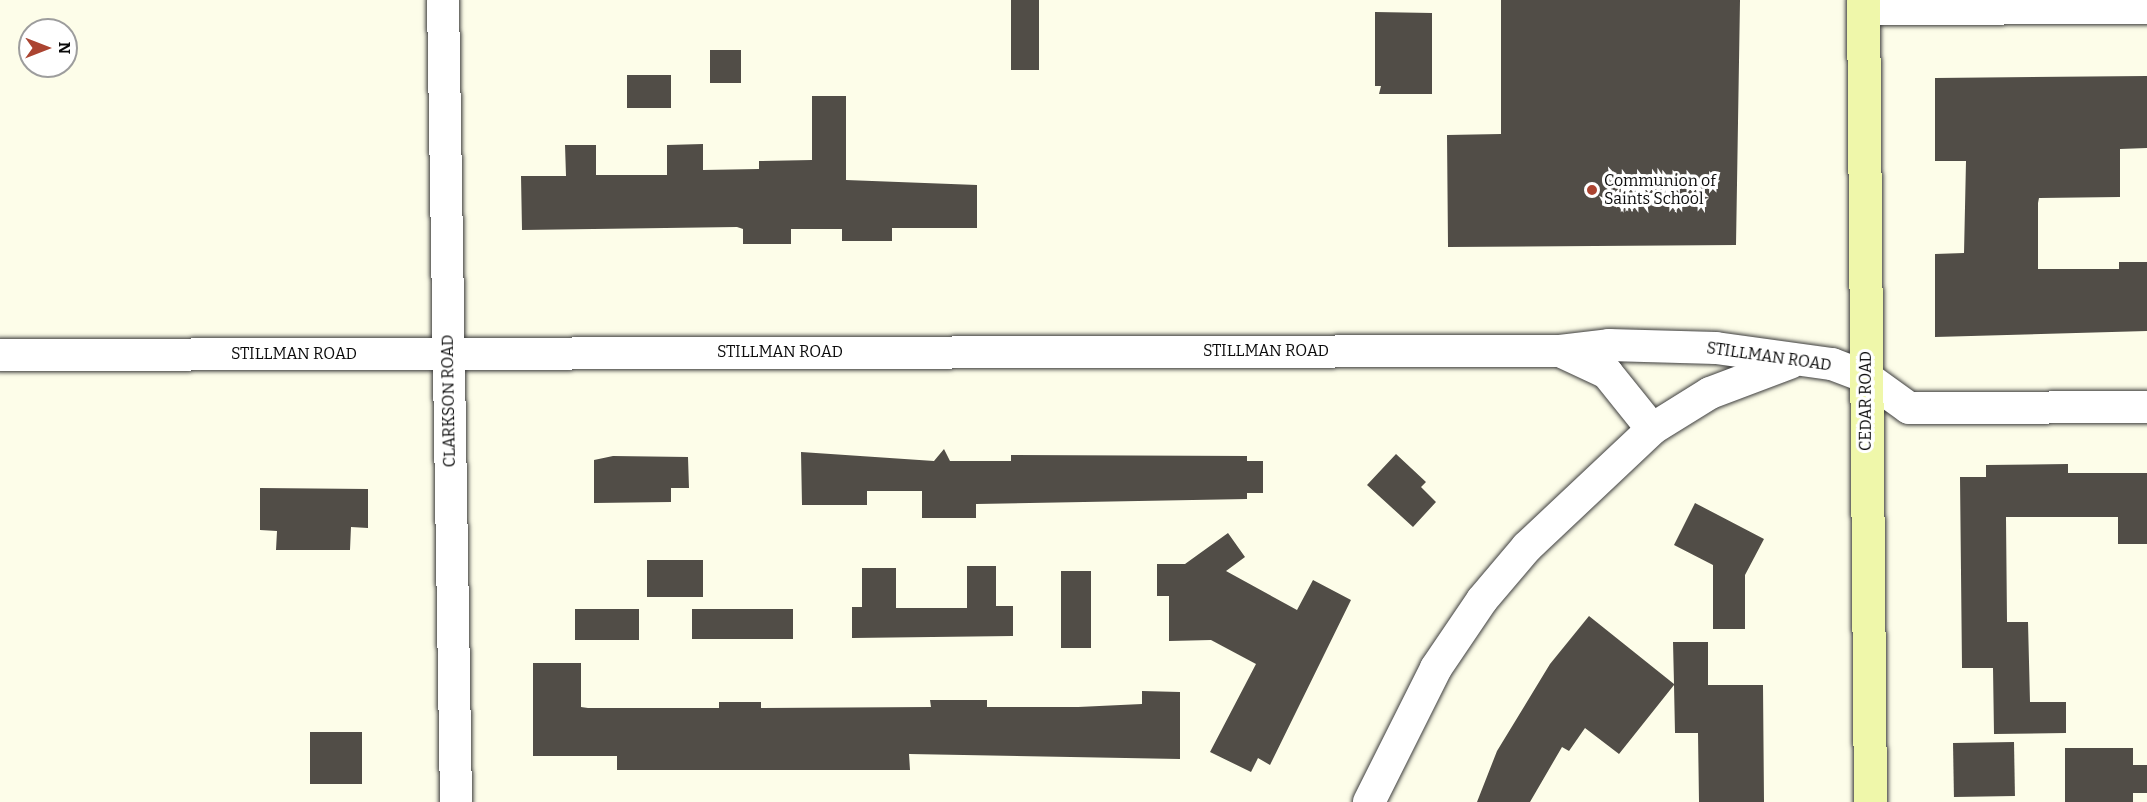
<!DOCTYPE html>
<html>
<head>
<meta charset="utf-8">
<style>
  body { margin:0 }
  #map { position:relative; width:2147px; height:802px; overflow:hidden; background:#fdfde9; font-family:Bitter,serif }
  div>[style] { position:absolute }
  .building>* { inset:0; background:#514d47; transform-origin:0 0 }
  .roads { filter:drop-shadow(0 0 2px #3d3d3d) drop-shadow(0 0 2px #3d3d3d) }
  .minor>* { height:32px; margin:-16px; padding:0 16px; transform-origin:16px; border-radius:16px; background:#fff }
  .secondary>* { height:33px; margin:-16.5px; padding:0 16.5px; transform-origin:16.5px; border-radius:16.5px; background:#eff7aa }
  .dots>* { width:16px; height:16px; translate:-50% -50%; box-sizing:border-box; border:3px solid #fff; border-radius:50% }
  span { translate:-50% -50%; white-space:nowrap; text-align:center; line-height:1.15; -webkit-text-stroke:6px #fff; paint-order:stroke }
  .poi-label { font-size:16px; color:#0a0a0a }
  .left { translate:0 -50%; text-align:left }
  .street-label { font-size:16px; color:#0a0a0a }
  .north { position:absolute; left:18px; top:18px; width:60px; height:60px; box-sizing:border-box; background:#fff; border:2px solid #9d9d9d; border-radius:50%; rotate:90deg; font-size:16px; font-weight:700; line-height:24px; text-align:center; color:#0a0a0a }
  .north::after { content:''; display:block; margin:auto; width:21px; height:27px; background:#ab4431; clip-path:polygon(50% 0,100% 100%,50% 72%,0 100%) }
</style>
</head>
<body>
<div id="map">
  <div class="building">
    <div style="left:1011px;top:0;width:28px;height:70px"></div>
    <div style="clip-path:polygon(1501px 0,1740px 0,1736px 245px,1448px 247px,1447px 135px,1501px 134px)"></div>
    <div style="clip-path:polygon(1375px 12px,1432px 13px,1432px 94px,1379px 94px,1381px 86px,1375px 86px)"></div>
    <div style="left:710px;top:50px;width:31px;height:33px"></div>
    <div style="left:627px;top:75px;width:44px;height:33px"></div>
    <div style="clip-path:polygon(2147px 76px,2147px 148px,2120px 149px,2120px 197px,2039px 198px,2038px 203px,2038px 269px,2119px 269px,2119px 262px,2147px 262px,2147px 331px,1935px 337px,1935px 254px,1964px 253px,1966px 161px,1935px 161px,1935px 78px)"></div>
    <div style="clip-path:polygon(812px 96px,846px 96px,846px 180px,977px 185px,977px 228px,892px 228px,892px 241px,842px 241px,842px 229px,791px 229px,791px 244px,743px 244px,743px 229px,737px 227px,522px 230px,521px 176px,566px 176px,565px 145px,596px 145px,596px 175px,667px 175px,667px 145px,703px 144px,703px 170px,759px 169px,759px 161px,812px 160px)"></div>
    <div style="clip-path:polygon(944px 449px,950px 461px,1011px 461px,1011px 455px,1247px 456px,1247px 461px,1263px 461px,1263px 493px,1247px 493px,1247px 499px,976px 504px,976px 518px,922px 518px,922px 491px,867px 491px,867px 505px,802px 505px,801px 452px,934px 461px)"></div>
    <div style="clip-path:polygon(1396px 454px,1426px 482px,1421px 487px,1436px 502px,1413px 527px,1367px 485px)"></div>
    <div style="clip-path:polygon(613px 456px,688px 457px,689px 488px,671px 488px,671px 502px,594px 503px,594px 460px)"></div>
    <div style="clip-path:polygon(2068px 464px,2068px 473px,2147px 473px,2147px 544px,2118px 544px,2118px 517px,2006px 517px,2007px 622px,2028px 622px,2030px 702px,2066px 702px,2066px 733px,1994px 734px,1993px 668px,1962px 668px,1960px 477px,1986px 477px,1986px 465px)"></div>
    <div style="clip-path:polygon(260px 488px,368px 489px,368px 528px,351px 527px,350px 550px,276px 550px,277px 531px,260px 530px)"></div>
    <div style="clip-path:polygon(1695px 503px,1764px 539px,1745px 575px,1745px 629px,1713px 629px,1713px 565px,1674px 545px)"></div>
    <div style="clip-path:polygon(1228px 533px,1245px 557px,1226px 571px,1297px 610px,1313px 580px,1351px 600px,1270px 765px,1258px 758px,1251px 772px,1210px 752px,1256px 664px,1211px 640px,1169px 641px,1169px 596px,1157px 596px,1157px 564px,1185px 564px)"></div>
    <div style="left:647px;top:560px;width:56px;height:37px"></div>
    <div style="clip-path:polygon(967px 566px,996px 566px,996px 606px,1013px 606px,1013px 636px,852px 638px,852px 607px,862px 607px,862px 568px,896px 568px,896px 608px,967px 608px)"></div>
    <div style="left:1061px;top:571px;width:30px;height:77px"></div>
    <div style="left:575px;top:609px;width:64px;height:31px"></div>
    <div style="left:692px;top:609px;width:101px;height:30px"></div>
    <div style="clip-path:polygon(1589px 616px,1674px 684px,1673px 642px,1708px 642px,1708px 685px,1763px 685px,1764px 802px,1699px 802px,1698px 733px,1675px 733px,1674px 685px,1619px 754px,1585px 728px,1569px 751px,1562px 747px,1530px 802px,1477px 802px,1497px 751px,1550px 664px)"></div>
    <div style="clip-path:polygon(533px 663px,581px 663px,581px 707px,588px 708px,719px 708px,719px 702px,761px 702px,761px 708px,931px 707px,930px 700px,987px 700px,987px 707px,1078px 707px,1142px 704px,1142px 691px,1180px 692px,1180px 759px,909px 754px,910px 770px,617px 770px,617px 756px,533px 756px)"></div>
    <div style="left:310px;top:732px;width:52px;height:52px"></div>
    <div style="left:2014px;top:742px;width:54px;height:61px;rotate:89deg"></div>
    <div style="clip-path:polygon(2065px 748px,2133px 748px,2133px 765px,2147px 765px,2147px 793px,2133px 793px,2133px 802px,2065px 802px)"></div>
  </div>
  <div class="roads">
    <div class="minor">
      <div style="left:443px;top:0;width:802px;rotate:89.07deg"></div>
      <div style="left:1863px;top:9px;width:284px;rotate:-0.2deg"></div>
      <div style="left:1560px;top:351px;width:52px;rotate:25.1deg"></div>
      <div style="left:1607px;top:373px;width:72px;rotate:51.2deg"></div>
      <div style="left:0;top:355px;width:1560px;rotate:-0.15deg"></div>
      <div style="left:1560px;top:351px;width:49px;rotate:-7deg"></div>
      <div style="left:1609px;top:345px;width:107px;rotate:1.6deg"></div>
      <div style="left:1716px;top:348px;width:117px;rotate:7.9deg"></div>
      <div style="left:1832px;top:364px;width:36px;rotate:21deg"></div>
      <div style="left:1866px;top:377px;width:53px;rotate:35.8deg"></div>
      <div style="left:1909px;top:408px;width:238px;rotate:-0.2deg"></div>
      <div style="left:1369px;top:802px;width:150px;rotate:-63.4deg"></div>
      <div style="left:1436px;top:668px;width:82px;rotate:-55.9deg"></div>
      <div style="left:1482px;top:600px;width:70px;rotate:-49.7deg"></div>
      <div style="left:1527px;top:547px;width:172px;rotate:-43.3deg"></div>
      <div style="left:1652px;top:429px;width:68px;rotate:-31.8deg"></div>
      <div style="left:1710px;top:393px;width:85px;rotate:-20.6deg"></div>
    </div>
    <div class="secondary">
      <div style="left:1863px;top:0;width:802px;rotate:89.5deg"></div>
    </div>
  </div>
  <div class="dots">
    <div style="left:1592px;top:190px;background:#ab4431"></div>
  </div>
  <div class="poi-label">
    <span class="left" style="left:1604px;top:190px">Communion of<br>Saints School</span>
  </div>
  <div class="street-label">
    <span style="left:1266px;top:351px">STILLMAN ROAD</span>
    <span style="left:780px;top:352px">STILLMAN ROAD</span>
    <span style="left:294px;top:354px">STILLMAN ROAD</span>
    <span style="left:1769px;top:357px;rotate:8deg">STILLMAN ROAD</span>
    <span style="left:449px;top:401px;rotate:-91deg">CLARKSON ROAD</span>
    <span style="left:1866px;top:401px;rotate:-90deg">CEDAR ROAD</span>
  </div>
  <div class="north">N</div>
</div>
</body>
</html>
